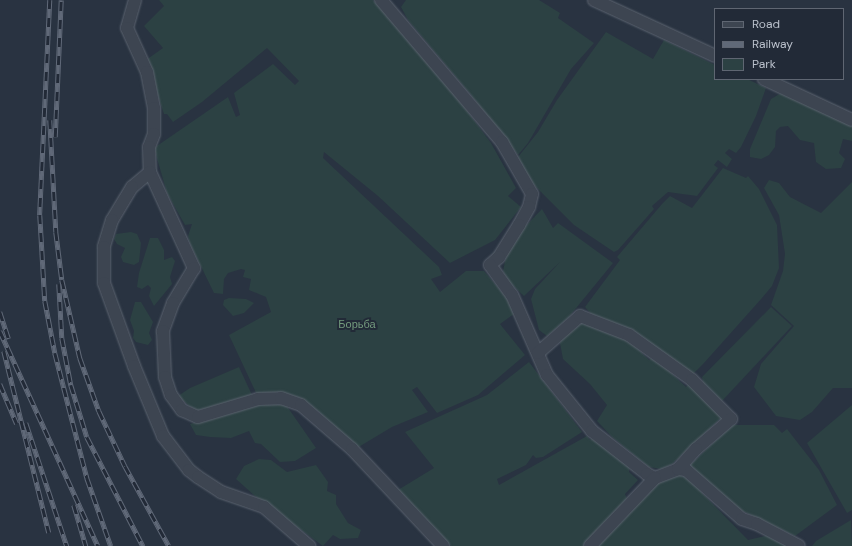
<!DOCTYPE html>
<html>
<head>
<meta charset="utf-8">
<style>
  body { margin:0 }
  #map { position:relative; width:852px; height:546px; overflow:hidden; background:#293341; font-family:"DM Sans",sans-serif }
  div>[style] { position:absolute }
  .green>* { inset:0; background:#2c4143 }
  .roads { filter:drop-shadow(0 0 1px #5b636f) drop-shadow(0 0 1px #5b636f) }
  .minor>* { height:12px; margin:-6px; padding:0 6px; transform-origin:6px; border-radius:6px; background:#3d4551 }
  .rail>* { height:4.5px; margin-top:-2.25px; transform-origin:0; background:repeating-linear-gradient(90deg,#222a37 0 9px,#606978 0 18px); box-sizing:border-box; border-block:1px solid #606978 }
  span { translate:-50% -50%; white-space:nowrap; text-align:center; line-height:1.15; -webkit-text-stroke:4px #222a37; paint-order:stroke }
  .park-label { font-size:11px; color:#739a7d }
  .legend { position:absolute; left:714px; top:8px; width:130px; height:72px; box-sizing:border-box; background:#222a37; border:1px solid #5f6672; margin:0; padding:5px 7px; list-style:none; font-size:12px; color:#bac0cb }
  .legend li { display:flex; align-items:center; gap:8px; height:20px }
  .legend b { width:20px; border:1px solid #5f6672 }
</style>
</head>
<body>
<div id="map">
  <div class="green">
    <div style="clip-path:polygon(159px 0,373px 0,438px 72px,491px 143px,516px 188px,508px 196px,521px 207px,495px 240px,450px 263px,378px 196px,324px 152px,323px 158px,439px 267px,442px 275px,431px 279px,440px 292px,466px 271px,484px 271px,518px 311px,500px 324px,525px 355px,478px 395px,437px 413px,417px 387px,412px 390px,428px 412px,392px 427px,357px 448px,319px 412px,299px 398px,257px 395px,229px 335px,271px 312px,266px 297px,249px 290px,251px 279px,243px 277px,245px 270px,241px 269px,228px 273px,224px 279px,223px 294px,214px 293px,190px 244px,188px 236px,192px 224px,185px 225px,167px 193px,154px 148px,228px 97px,236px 117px,240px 115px,234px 93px,273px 64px,295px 85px,299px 81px,267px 48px,202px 102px,173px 122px,167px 114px,164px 114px,146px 60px,163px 48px,144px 26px,164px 6px)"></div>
    <div style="clip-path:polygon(406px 0,539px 0,560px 13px,558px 18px,594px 43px,571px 69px,528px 143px,518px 155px,471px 95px,408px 20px,401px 7px)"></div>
    <div style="clip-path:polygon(606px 32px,653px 59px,664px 40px,715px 65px,715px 79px,747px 79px,766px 88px,756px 116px,741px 147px,736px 153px,729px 149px,725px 153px,732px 159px,727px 167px,718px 160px,714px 165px,718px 168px,697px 196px,668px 192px,652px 206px,654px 209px,618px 250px,614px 252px,574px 225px,531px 182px,518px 157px,538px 132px,557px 100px)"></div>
    <div style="clip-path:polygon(783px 92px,852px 124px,852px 141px,843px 139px,839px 153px,845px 159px,841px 168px,826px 169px,816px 162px,814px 143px,800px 140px,788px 126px,780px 127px,776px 131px,775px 147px,769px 155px,761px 159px,750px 157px,750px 149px,771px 99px)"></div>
    <div style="clip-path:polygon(723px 168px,746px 178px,748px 176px,759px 189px,777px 225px,779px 268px,772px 286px,762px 298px,704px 363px,694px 373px,688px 375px,592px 315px,585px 307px,620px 260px,617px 257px,662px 204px,670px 196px,692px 208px)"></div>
    <div style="clip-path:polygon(769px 180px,779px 183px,790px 197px,821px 213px,852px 182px,852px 388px,833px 388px,812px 412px,800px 420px,776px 416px,754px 387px,761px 364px,794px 326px,771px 305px,783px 271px,785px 254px,779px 215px,764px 188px)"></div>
    <div style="clip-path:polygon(542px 209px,553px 228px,558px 223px,613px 263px,568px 318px,547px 336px,539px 330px,531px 299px,535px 289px,560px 262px,524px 296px,509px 282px,503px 271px,506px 257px,512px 240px)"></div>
    <div style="clip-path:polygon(131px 232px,137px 234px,141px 243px,139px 262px,134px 265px,123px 262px,121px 257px,125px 248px,117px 244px,114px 239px,116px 234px)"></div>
    <div style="clip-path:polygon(150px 238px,158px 238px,164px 250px,164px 260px,172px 257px,175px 261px,170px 277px,172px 284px,154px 306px,149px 296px,151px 288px,148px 285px,142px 289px,137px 287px,139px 273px)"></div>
    <div style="clip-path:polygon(229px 298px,246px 299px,254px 303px,244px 313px,233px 316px,223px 305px,224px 300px)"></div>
    <div style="clip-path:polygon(135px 302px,141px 302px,153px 322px,149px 333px,152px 340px,148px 345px,136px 342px,133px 338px,134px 331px,130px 320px)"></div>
    <div style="clip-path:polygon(771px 307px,792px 326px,722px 401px,703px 383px,702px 377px)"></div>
    <div style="clip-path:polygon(582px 323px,618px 335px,632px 343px,649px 360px,653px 356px,686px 387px,690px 382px,725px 414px,672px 464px,662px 469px,649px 467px,612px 437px,597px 421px,607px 405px,590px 384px,563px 359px,560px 343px,562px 339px)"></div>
    <div style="clip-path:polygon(529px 362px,582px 432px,543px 457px,536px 458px,533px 455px,526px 465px,497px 479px,499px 485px,587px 436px,590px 440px,595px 436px,630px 465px,629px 472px,638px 480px,625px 494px,627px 499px,583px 546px,451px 546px,398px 490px,434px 468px,405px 432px,487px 395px)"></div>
    <div style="clip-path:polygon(239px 367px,252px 395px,210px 410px,194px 410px,178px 396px,190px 388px)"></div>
    <div style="clip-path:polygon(284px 402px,316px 448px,295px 461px,280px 462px,261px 444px,255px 443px,249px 431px,231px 438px,210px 437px,196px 435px,190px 424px,221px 416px,245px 406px)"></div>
    <div style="clip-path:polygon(852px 405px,852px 510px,847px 513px,807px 443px)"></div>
    <div style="clip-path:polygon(732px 425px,774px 425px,782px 433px,787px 429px,819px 470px,837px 505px,795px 536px,732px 506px,690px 465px)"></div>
    <div style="clip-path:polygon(259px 459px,271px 460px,287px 472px,316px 465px,328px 482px,327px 491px,336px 495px,336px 504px,348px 523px,361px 530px,358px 538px,340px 539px,333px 535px,323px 546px,255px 496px,236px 479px,244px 466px)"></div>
    <div style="clip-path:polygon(677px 474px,694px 481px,703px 494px,748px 540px,769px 535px,788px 546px,598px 546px,656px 484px)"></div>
    <div style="clip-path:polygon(851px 520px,852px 546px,812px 546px,816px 541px)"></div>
  </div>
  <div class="roads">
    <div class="minor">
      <div style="left:135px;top:0;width:29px;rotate:106deg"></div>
      <div style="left:127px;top:28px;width:48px;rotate:65.6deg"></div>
      <div style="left:147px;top:72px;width:37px;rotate:79deg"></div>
      <div style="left:154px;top:108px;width:26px;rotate:90deg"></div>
      <div style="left:154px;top:134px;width:14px;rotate:111deg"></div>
      <div style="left:149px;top:147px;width:25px;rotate:88deg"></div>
      <div style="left:150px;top:172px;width:106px;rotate:65.4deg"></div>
      <div style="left:194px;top:268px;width:41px;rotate:121deg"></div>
      <div style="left:173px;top:303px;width:30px;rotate:110deg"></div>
      <div style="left:163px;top:331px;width:46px;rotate:87.5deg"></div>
      <div style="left:165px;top:377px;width:19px;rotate:72deg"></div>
      <div style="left:171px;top:395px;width:19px;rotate:54deg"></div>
      <div style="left:182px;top:410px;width:17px;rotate:24deg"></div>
      <div style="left:198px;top:417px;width:63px;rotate:-16.7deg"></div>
      <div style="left:258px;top:399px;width:23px;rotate:-2deg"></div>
      <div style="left:281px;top:398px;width:21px;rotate:19deg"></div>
      <div style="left:301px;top:405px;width:67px;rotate:40.8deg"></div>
      <div style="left:352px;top:449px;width:133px;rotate:46.8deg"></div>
      <div style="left:381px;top:0;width:187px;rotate:49.6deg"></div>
      <div style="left:502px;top:142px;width:60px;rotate:60deg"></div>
      <div style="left:532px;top:194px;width:13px;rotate:103deg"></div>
      <div style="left:529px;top:207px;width:21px;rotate:119deg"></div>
      <div style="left:519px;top:225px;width:38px;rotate:122deg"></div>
      <div style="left:499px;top:257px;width:12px;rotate:138deg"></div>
      <div style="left:490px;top:265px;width:37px;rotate:54deg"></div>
      <div style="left:512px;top:295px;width:87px;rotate:66.4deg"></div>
      <div style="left:547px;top:375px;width:72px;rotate:51.2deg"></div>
      <div style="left:592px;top:431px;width:70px;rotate:38deg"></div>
      <div style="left:647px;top:474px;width:9px;rotate:27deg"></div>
      <div style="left:655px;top:478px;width:25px;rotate:-21deg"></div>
      <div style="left:678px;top:469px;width:8px;rotate:7deg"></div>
      <div style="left:686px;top:470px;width:74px;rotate:41.2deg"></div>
      <div style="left:742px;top:519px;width:16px;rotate:18deg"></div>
      <div style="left:757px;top:524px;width:47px;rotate:27.6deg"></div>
      <div style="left:594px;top:0;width:133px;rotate:24.8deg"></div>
      <div style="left:764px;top:79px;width:97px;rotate:25deg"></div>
      <div style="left:150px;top:172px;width:23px;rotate:140deg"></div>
      <div style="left:132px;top:187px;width:39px;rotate:121deg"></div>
      <div style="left:112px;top:220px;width:28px;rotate:107deg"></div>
      <div style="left:104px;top:247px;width:36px;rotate:90deg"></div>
      <div style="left:104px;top:283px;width:88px;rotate:70.1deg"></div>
      <div style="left:134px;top:366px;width:76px;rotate:67.5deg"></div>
      <div style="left:163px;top:436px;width:43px;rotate:52.6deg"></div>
      <div style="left:189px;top:470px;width:11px;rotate:38deg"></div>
      <div style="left:198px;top:477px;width:27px;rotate:33deg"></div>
      <div style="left:221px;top:492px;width:46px;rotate:19.2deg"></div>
      <div style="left:264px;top:507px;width:60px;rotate:40.9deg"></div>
      <div style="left:538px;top:353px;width:56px;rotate:-41.4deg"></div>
      <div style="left:580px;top:316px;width:53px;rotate:21.2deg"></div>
      <div style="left:629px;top:335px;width:77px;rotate:35.5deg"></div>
      <div style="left:692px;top:380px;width:55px;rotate:45deg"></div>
      <div style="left:731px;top:419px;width:46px;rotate:139.4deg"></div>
      <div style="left:696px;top:449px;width:27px;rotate:132deg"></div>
      <div style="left:590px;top:546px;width:94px;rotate:-46.3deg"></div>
    </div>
  </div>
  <div class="rail">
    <div style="left:50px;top:0;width:215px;rotate:92.7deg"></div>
    <div style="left:40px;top:215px;width:86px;rotate:86.7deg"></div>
    <div style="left:45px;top:301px;width:53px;rotate:79.1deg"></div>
    <div style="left:55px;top:353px;width:129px;rotate:75.6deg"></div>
    <div style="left:87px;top:478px;width:72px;rotate:70.6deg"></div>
    <div style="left:50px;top:120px;width:112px;rotate:86.9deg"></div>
    <div style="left:56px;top:232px;width:48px;rotate:82.9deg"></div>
    <div style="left:62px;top:280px;width:80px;rotate:77deg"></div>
    <div style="left:80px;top:358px;width:56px;rotate:70.3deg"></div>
    <div style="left:99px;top:411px;width:61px;rotate:64.7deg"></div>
    <div style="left:125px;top:466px;width:91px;rotate:61.2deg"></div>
    <div style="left:55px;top:137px;width:137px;rotate:-87.5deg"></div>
    <div style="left:59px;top:284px;width:54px;rotate:86.8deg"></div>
    <div style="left:62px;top:338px;width:48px;rotate:79.2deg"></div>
    <div style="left:71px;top:385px;width:54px;rotate:72.9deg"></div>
    <div style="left:87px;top:437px;width:123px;rotate:62.8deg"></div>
    <div style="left:0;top:312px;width:28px;rotate:72deg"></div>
    <div style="left:0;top:331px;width:236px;rotate:65.5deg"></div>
    <div style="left:4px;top:351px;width:187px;rotate:76.1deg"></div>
    <div style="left:0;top:384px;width:43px;rotate:67deg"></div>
    <div style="left:26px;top:423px;width:130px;rotate:71.6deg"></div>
    <div style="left:74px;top:505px;width:43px;rotate:73.7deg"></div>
  </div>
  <div class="park-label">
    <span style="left:357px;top:324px">Борьба</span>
  </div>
  <ul class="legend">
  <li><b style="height:5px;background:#3d4551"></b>Road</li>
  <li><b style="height:5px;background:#606978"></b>Railway</li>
  <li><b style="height:11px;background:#2c4143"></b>Park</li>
  </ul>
</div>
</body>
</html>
